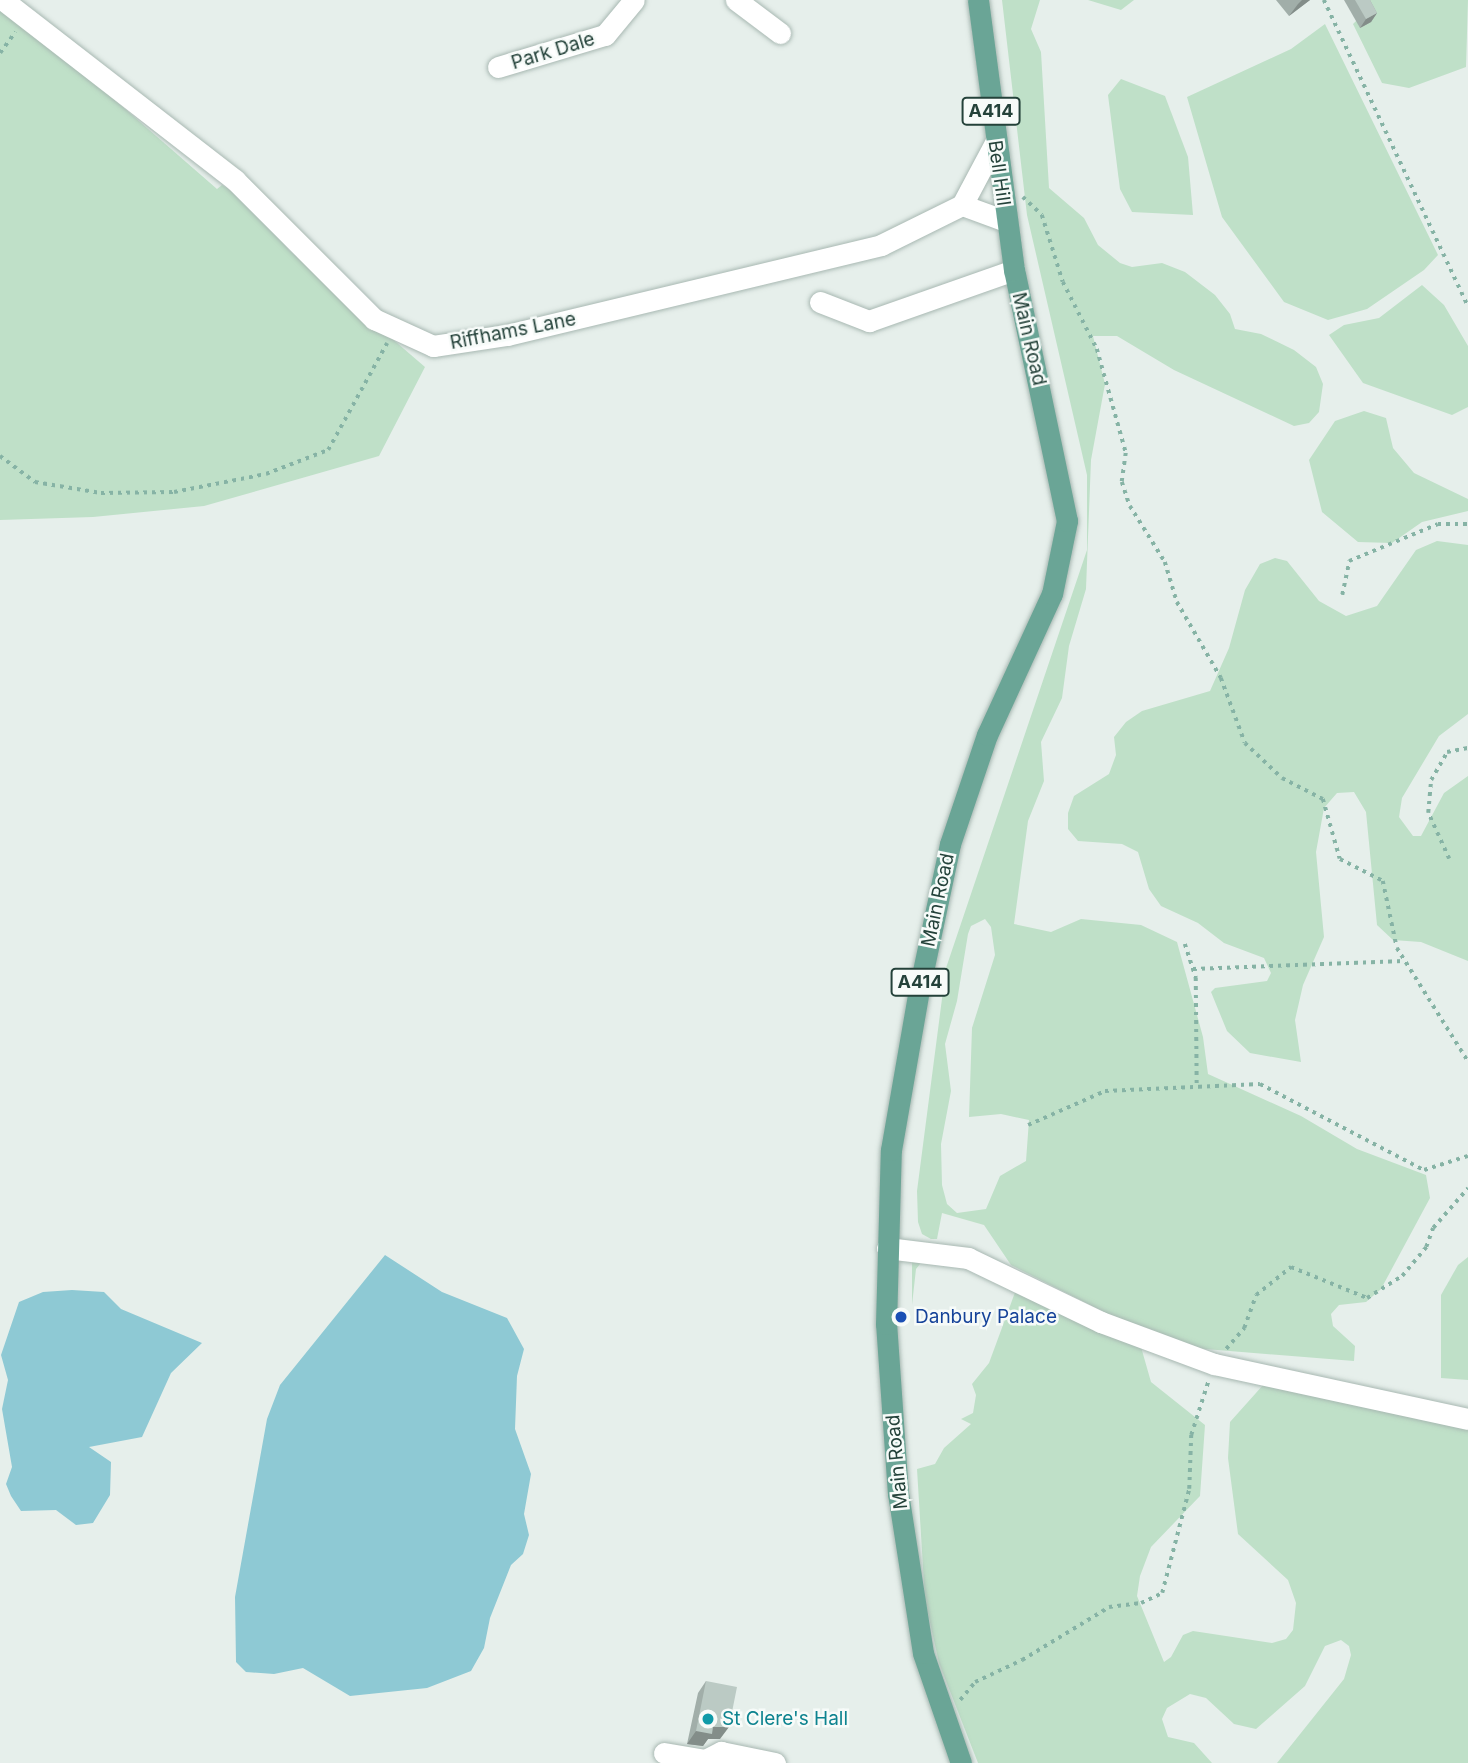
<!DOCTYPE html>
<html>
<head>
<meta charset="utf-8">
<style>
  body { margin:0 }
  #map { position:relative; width:1468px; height:1763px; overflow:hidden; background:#e6efeb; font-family:Inter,sans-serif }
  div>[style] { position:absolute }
  .green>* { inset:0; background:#bfe0c8 }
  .water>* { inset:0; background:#8ec9d4 }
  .path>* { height:3.5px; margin-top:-1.75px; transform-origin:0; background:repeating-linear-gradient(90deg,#86b3a5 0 3.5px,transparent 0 8.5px) }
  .roads { filter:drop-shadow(0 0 2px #a8b8b2) drop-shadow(0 0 2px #a8b8b2) }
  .minor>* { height:21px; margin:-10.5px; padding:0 10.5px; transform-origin:10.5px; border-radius:10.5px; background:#fff }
  .major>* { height:21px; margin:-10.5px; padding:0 10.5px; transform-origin:10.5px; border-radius:10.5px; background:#6aa596 }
  .wall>* { inset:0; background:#a1aea9 }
  .shaded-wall>* { inset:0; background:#838d89 }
  .building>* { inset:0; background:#bbcac4 }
  .dots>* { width:19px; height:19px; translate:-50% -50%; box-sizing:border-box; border:4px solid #f7fbf9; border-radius:50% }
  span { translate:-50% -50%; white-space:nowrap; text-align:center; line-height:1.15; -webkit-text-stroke:5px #f7fbf9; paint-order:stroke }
  .shield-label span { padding:2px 5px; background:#f7fbf9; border:2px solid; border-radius:5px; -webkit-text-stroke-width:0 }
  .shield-label { font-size:18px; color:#24423a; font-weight:700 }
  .street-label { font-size:19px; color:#24423a }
  .transit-label { font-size:19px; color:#164399 }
  .left { translate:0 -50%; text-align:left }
  .culture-label { font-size:19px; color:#0d838f }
</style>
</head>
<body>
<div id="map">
  <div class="green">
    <div style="clip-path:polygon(0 0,217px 189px,222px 185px,249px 202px,289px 250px,425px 367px,379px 456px,204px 506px,93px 517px,0 520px)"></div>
    <div style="clip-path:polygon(evenodd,1002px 0,1040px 0,1031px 29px,1041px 52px,1049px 188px,1084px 218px,1098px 245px,1120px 263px,1132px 267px,1162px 263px,1185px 272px,1215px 295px,1230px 314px,1235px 329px,1261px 334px,1294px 350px,1316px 367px,1323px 384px,1319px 412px,1309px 423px,1294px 426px,1174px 370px,1117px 336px,1093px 336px,1105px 384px,1091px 460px,1086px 589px,1069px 646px,1062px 698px,1041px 742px,1044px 781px,1028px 821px,1014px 924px,1051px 932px,1081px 919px,1141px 925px,1177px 942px,1203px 1037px,1208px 1074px,1301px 1116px,1357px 1149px,1426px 1175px,1430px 1198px,1381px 1289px,1366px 1302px,1339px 1305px,1331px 1314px,1333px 1326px,1355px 1346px,1354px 1361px,1193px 1348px,1116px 1318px,1011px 1265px,984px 1225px,942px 1213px,937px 1239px,931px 1239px,922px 1234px,918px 1222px,917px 1191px,946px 968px,1087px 550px,1087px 475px,1027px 215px,1002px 0,985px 919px,991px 927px,995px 955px,972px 1028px,969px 1117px,1001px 1114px,1029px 1120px,1026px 1161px,1000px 1176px,986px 1209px,957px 1213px,947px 1204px,942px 1185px,941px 1144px,951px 1091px,945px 1044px,957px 1001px,968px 934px,971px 926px,985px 919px)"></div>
    <div style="clip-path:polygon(1088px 0,1134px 0,1121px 10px)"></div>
    <div style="clip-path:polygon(1366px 0,1468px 0,1466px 67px,1409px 88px,1382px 83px,1353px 24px,1368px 9px)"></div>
    <div style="clip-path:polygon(1325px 24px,1438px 255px,1424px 270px,1367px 309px,1328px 320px,1284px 302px,1222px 217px,1187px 97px,1291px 49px)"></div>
    <div style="clip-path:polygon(1121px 79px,1165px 96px,1188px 157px,1193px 215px,1132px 212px,1120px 189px,1108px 95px)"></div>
    <div style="clip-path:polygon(1422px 285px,1444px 305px,1468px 346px,1468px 407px,1452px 415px,1363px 383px,1329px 335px,1344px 325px,1379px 318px)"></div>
    <div style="clip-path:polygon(1364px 411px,1386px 418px,1393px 448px,1414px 473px,1468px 499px,1468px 511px,1422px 522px,1392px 543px,1358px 542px,1322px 512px,1309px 460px,1335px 421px)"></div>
    <div style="clip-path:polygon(1437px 541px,1468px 545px,1468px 714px,1439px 736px,1402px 798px,1399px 817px,1413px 836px,1421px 836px,1444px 793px,1468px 776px,1468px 961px,1421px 942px,1393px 940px,1377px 925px,1366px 812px,1354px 792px,1337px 793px,1324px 808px,1316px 852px,1324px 937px,1303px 985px,1295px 1020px,1301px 1062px,1250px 1053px,1227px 1031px,1211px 992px,1215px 988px,1267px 981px,1271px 973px,1264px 958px,1224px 943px,1198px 923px,1161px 906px,1149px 889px,1138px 852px,1122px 844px,1078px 841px,1068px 829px,1068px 813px,1074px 796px,1109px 774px,1116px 755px,1114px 737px,1126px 722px,1142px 711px,1210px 691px,1229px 648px,1245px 590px,1260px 564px,1275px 558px,1287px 561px,1319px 601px,1346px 616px,1377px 606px,1416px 550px)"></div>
    <div style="clip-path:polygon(922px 1254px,969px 1260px,1025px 1283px,1126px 1336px,1141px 1347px,1151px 1382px,1205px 1425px,1200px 1496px,1151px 1547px,1140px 1576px,1137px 1596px,1164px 1662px,1171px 1657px,1183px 1635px,1193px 1631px,1272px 1643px,1286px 1639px,1293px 1630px,1296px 1603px,1288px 1580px,1238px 1534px,1228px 1458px,1230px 1422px,1264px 1384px,1468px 1424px,1468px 1763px,1277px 1763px,1344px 1679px,1351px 1655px,1349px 1646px,1341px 1640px,1325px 1646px,1305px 1686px,1256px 1729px,1234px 1724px,1206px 1698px,1190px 1694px,1167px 1708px,1162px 1719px,1168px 1737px,1194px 1743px,1212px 1763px,978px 1763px,939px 1663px,925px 1600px,917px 1469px,935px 1464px,944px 1448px,971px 1424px,961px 1419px,973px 1413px,976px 1395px,972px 1384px,989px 1363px,1017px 1287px,966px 1264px,923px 1260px,916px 1269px,912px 1305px,912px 1257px)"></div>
    <div style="clip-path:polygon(1468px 1257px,1468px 1380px,1441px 1378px,1441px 1295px,1458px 1265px)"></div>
  </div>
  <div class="water">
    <div style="clip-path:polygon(385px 1255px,442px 1292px,507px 1318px,524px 1349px,517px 1376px,515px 1429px,531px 1474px,524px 1514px,529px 1535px,523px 1554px,511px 1565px,490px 1618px,484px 1648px,471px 1671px,427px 1688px,350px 1696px,303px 1668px,274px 1674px,246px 1672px,236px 1662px,235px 1597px,267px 1419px,280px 1385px)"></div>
    <div style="clip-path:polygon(72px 1290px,104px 1292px,121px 1309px,202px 1343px,171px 1373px,142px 1437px,89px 1447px,111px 1462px,110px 1495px,93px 1523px,76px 1525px,56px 1510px,21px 1511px,11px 1496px,6px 1484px,12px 1467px,2px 1409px,8px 1380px,1px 1355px,19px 1302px,43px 1292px)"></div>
  </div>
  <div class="path">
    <div style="left:1324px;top:0;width:338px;rotate:64.8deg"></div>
    <div style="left:0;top:53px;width:26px;rotate:-54deg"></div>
    <div style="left:1023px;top:197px;width:26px;rotate:43deg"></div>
    <div style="left:1042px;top:215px;width:70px;rotate:72.6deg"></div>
    <div style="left:1063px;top:282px;width:75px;rotate:63.1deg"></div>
    <div style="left:1097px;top:349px;width:108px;rotate:74.4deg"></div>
    <div style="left:1126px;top:453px;width:29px;rotate:98deg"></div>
    <div style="left:1122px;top:482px;width:25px;rotate:72deg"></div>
    <div style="left:1130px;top:506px;width:66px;rotate:58deg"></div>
    <div style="left:1165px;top:562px;width:42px;rotate:73.3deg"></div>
    <div style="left:1177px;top:602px;width:88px;rotate:59.9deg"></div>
    <div style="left:1221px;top:678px;width:69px;rotate:69.7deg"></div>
    <div style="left:1245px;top:743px;width:51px;rotate:43.4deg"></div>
    <div style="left:1282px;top:778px;width:46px;rotate:27.1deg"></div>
    <div style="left:1323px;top:799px;width:62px;rotate:74.2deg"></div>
    <div style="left:1340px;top:859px;width:48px;rotate:27.1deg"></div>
    <div style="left:1383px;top:881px;width:68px;rotate:78.2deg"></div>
    <div style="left:1397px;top:948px;width:133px;rotate:57.9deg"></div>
    <div style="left:0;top:456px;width:44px;rotate:36.6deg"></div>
    <div style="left:35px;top:482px;width:67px;rotate:9.5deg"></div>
    <div style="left:101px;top:493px;width:73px;rotate:-0.8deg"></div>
    <div style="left:174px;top:492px;width:94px;rotate:-11.1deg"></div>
    <div style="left:266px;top:474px;width:66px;rotate:-21.2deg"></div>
    <div style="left:328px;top:450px;width:122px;rotate:-61.1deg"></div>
    <div style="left:1342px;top:595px;width:35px;rotate:-78deg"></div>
    <div style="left:1349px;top:561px;width:96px;rotate:-22.6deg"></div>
    <div style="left:1438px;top:524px;width:30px"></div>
    <div style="left:1449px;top:859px;width:51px;rotate:-114.5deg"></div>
    <div style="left:1428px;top:813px;width:33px;rotate:-85deg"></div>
    <div style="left:1431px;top:780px;width:32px;rotate:-60deg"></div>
    <div style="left:1447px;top:752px;width:21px;rotate:-11deg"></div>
    <div style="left:1185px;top:944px;width:36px;rotate:72deg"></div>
    <div style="left:1196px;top:978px;width:107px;rotate:89.5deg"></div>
    <div style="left:1193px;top:969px;width:211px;rotate:-2.2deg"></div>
    <div style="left:1028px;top:1125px;width:84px;rotate:-23.8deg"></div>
    <div style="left:1105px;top:1091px;width:155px;rotate:-2.6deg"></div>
    <div style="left:1260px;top:1084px;width:185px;rotate:27.7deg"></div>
    <div style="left:1424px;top:1170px;width:46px;rotate:-17.7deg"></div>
    <div style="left:1226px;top:1349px;width:28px;rotate:-49deg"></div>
    <div style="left:1244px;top:1328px;width:35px;rotate:-70deg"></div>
    <div style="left:1256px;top:1295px;width:45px;rotate:-38.7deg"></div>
    <div style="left:1291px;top:1267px;width:82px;rotate:22.2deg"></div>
    <div style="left:1367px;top:1298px;width:41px;rotate:-32.2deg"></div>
    <div style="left:1402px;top:1276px;width:38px;rotate:-50deg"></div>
    <div style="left:1426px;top:1247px;width:20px;rotate:-70deg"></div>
    <div style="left:1433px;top:1228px;width:53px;rotate:-48.8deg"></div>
    <div style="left:960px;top:1700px;width:23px;rotate:-50deg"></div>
    <div style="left:975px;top:1682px;width:52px;rotate:-25.1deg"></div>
    <div style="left:1022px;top:1660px;width:102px;rotate:-31.3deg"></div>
    <div style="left:1109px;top:1607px;width:32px;rotate:-7deg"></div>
    <div style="left:1141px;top:1603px;width:23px;rotate:-25deg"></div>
    <div style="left:1162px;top:1593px;width:107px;rotate:-75.4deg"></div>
    <div style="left:1189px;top:1489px;width:54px;rotate:-87.9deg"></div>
    <div style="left:1191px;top:1435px;width:59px;rotate:-72.2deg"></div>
  </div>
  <div class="roads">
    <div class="minor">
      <div style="left:3px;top:0;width:294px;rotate:37.8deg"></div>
      <div style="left:235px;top:180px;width:197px;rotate:45deg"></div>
      <div style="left:374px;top:319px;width:65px;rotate:24.6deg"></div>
      <div style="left:433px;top:346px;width:75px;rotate:-8.5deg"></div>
      <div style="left:507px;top:335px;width:385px;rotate:-13.5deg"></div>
      <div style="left:881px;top:245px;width:90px;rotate:-26.3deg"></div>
      <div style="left:962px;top:205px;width:70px;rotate:-62deg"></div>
      <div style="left:736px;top:0;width:55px;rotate:36.9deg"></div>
      <div style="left:498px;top:67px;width:112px;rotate:-16.7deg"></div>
      <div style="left:605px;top:35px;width:45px;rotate:-50.4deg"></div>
      <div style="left:962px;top:205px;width:47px;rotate:20deg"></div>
      <div style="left:820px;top:302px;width:53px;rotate:21.2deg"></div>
      <div style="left:869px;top:321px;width:154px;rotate:-19.4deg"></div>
      <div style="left:887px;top:1248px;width:82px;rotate:7deg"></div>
      <div style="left:968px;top:1258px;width:148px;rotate:25.7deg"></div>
      <div style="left:1101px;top:1322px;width:121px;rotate:20.4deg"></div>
      <div style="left:1214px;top:1364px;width:260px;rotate:12.2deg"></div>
      <div style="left:664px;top:1753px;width:42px;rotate:9.7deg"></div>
      <div style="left:705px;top:1760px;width:18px;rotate:-27deg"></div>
      <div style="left:721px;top:1752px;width:55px;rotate:11.5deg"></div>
    </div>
    <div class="major">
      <div style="left:961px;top:1763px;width:116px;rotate:-109.1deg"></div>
      <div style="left:923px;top:1653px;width:161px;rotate:-98.9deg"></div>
      <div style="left:898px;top:1494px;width:170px;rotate:-94deg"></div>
      <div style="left:886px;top:1324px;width:174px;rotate:-88.4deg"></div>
      <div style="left:891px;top:1150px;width:162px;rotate:-80.1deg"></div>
      <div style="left:919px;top:990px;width:149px;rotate:-78deg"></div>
      <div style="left:950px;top:844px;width:115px;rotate:-71.3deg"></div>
      <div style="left:987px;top:735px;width:155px;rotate:-65.3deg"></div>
      <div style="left:1052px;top:594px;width:75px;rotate:-78.4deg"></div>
      <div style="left:1067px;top:521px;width:257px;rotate:-101.9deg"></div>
      <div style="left:1014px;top:270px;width:272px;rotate:-97.6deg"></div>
    </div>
  </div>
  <div class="wall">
    <div style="clip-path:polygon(1276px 0,1310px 0,1289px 16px)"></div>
    <div style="clip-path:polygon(1344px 0,1370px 0,1377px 13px,1371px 22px,1360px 28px)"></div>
    <div style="clip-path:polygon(706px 1681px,720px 1739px,708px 1739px,703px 1746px,687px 1744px,698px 1693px)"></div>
  </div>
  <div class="shaded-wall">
    <div style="clip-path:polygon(1302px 0,1310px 0,1289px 16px,1298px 4px)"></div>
    <div style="clip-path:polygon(1377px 13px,1371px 22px,1360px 28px,1366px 19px)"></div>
    <div style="clip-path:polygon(713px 1727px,729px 1727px,720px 1739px,708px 1739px,703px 1746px,687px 1744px,696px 1731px)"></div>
  </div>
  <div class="building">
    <div style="clip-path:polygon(1355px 0,1370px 0,1377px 13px,1366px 19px)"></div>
    <div style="clip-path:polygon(706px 1681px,737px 1687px,729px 1727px,713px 1727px,712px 1734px,696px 1731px)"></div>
  </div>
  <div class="dots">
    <div style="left:901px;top:1317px;background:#1a4fb4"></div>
    <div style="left:708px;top:1719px;background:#0f9aa8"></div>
  </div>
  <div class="shield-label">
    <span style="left:991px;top:111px">A414</span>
    <span style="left:920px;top:982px">A414</span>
  </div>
  <div class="street-label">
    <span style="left:553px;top:51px;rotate:-17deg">Park Dale</span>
    <span style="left:999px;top:173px;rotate:82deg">Bell Hill</span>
    <span style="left:513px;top:331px;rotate:-11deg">Riffhams Lane</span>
    <span style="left:1029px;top:339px;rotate:77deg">Main Road</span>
    <span style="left:938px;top:900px;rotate:-78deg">Main Road</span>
    <span style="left:897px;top:1462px;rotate:-95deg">Main Road</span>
  </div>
  <div class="transit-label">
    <span class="left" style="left:915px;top:1317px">Danbury Palace</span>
  </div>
  <div class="culture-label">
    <span class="left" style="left:722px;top:1719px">St Clere's Hall</span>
  </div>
</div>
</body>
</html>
